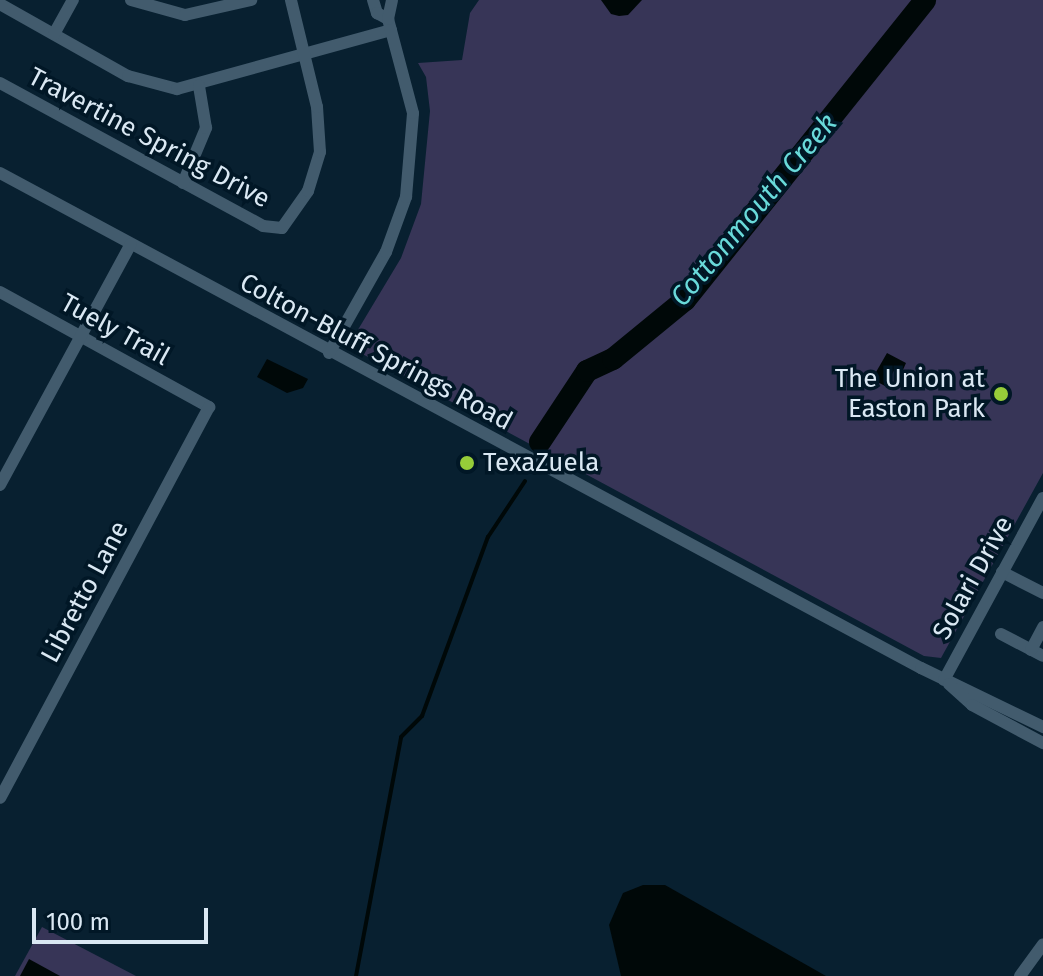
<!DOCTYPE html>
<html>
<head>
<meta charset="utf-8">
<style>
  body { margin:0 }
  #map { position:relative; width:1043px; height:976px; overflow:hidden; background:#082030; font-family:"Fira Sans",sans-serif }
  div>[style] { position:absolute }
  .green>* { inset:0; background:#373557 }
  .water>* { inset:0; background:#000808 }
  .stream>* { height:4px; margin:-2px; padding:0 2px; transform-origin:2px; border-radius:2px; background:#000808 }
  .river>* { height:22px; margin:-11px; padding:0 11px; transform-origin:11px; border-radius:11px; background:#000808 }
  .minor>* { height:12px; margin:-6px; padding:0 6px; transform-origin:6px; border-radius:6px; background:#425b6d }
  .dots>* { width:22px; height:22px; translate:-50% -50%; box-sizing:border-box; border:4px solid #011726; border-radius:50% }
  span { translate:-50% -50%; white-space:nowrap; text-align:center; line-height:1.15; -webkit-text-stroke:7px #011726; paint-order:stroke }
  .street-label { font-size:26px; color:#dae8f3 }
  .poi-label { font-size:26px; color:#dae8f3 }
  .right { translate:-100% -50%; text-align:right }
  .left { translate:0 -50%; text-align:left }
  .water-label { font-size:28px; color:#69dada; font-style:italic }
  .scale { position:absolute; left:32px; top:908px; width:176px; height:36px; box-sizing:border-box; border:4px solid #dae8f3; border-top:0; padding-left:10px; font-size:24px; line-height:28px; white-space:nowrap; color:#dae8f3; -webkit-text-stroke:6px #011726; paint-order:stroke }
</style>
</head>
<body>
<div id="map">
  <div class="green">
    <div style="clip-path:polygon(479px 0,1043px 0,1043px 473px,941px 658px,924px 656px,355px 350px,353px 338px,401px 258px,421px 204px,430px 111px,426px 77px,418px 63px,462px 60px,470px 13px)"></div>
    <div style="clip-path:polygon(42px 927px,136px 976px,15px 976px)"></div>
  </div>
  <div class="water">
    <div style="clip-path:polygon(601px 0,642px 0,628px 15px,619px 16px,611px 14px)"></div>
    <div style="clip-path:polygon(887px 353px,906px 363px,902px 372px,895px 369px,885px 386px,872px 379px)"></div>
    <div style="clip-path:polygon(267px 359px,308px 379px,303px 388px,287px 393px,257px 377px)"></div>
    <div style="clip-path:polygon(643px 885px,665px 885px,826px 976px,621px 976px,609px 925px,623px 893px)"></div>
    <div style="clip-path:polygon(29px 959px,60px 976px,20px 976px)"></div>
  </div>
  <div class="stream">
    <div style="left:356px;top:976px;width:243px;rotate:-79.3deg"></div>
    <div style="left:401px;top:737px;width:30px;rotate:-45deg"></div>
    <div style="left:422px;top:716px;width:191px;rotate:-69.8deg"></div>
    <div style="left:488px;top:537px;width:67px;rotate:-56.5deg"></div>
  </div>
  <div class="river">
    <div style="left:540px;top:442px;width:85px;rotate:-56.5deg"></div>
    <div style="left:587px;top:371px;width:29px;rotate:-25deg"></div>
    <div style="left:613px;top:359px;width:93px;rotate:-39.3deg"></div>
    <div style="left:685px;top:300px;width:384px;rotate:-51.3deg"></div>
  </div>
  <div class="minor">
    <div style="left:131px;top:0;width:56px;rotate:15.5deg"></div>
    <div style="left:185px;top:15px;width:68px;rotate:-12.8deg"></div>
    <div style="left:373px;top:0;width:14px;rotate:73deg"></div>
    <div style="left:377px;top:13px;width:13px;rotate:29deg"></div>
    <div style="left:0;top:4px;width:147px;rotate:29.4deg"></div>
    <div style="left:128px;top:76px;width:51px;rotate:14.9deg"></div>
    <div style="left:177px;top:89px;width:222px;rotate:-15.4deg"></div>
    <div style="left:54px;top:34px;width:39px;rotate:-61deg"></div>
    <div style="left:0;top:83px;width:299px;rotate:28.5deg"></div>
    <div style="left:263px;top:226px;width:19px;rotate:6deg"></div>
    <div style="left:282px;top:228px;width:45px;rotate:-54.9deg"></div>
    <div style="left:308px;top:191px;width:41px;rotate:-72.9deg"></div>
    <div style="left:320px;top:152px;width:45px;rotate:-93.8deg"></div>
    <div style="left:317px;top:107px;width:110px;rotate:-103.7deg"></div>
    <div style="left:0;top:173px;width:1046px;rotate:28.26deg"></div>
    <div style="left:921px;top:668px;width:136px;rotate:25.8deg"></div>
    <div style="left:183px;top:183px;width:60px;rotate:-67.3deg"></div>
    <div style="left:206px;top:128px;width:43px;rotate:-99.5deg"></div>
    <div style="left:0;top:292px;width:239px;rotate:28.8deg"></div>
    <div style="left:209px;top:407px;width:443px;rotate:118.1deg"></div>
    <div style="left:329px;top:353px;width:116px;rotate:-60.6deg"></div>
    <div style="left:386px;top:252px;width:59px;rotate:-70deg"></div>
    <div style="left:406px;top:197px;width:84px;rotate:-85.2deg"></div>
    <div style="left:413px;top:113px;width:97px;rotate:-104.9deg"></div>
    <div style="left:388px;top:19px;width:19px;rotate:-78deg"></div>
    <div style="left:0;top:485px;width:274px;rotate:-61.5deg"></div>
    <div style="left:1002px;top:572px;width:46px;rotate:27.1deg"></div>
    <div style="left:1001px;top:634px;width:47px;rotate:27.6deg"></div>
    <div style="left:1031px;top:650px;width:26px;rotate:-62deg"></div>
    <div style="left:944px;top:680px;width:207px;rotate:-61.5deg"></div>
    <div style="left:949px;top:684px;width:31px;rotate:42deg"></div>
    <div style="left:972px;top:705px;width:81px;rotate:28.2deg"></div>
    <div style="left:1020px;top:976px;width:39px;rotate:-54deg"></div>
  </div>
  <div class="dots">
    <div style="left:1001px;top:394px;background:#96cc39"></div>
    <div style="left:467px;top:463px;background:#96cc39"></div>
  </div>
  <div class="street-label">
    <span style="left:149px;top:138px;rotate:28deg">Travertine Spring Drive</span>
    <span style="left:115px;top:330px;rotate:29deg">Tuely Trail</span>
    <span style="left:376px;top:352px;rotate:28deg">Colton-Bluff Springs Road</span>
    <span style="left:973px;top:578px;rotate:-61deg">Solari Drive</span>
    <span style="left:85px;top:592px;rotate:-62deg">Libretto Lane</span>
  </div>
  <div class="poi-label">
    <span class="right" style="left:985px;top:394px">The Union at<br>Easton Park</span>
    <span class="left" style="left:483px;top:463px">TexaZuela</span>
  </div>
  <div class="water-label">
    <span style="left:754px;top:210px;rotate:-50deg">Cottonmouth Creek</span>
  </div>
  <div class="scale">100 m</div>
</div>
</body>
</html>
